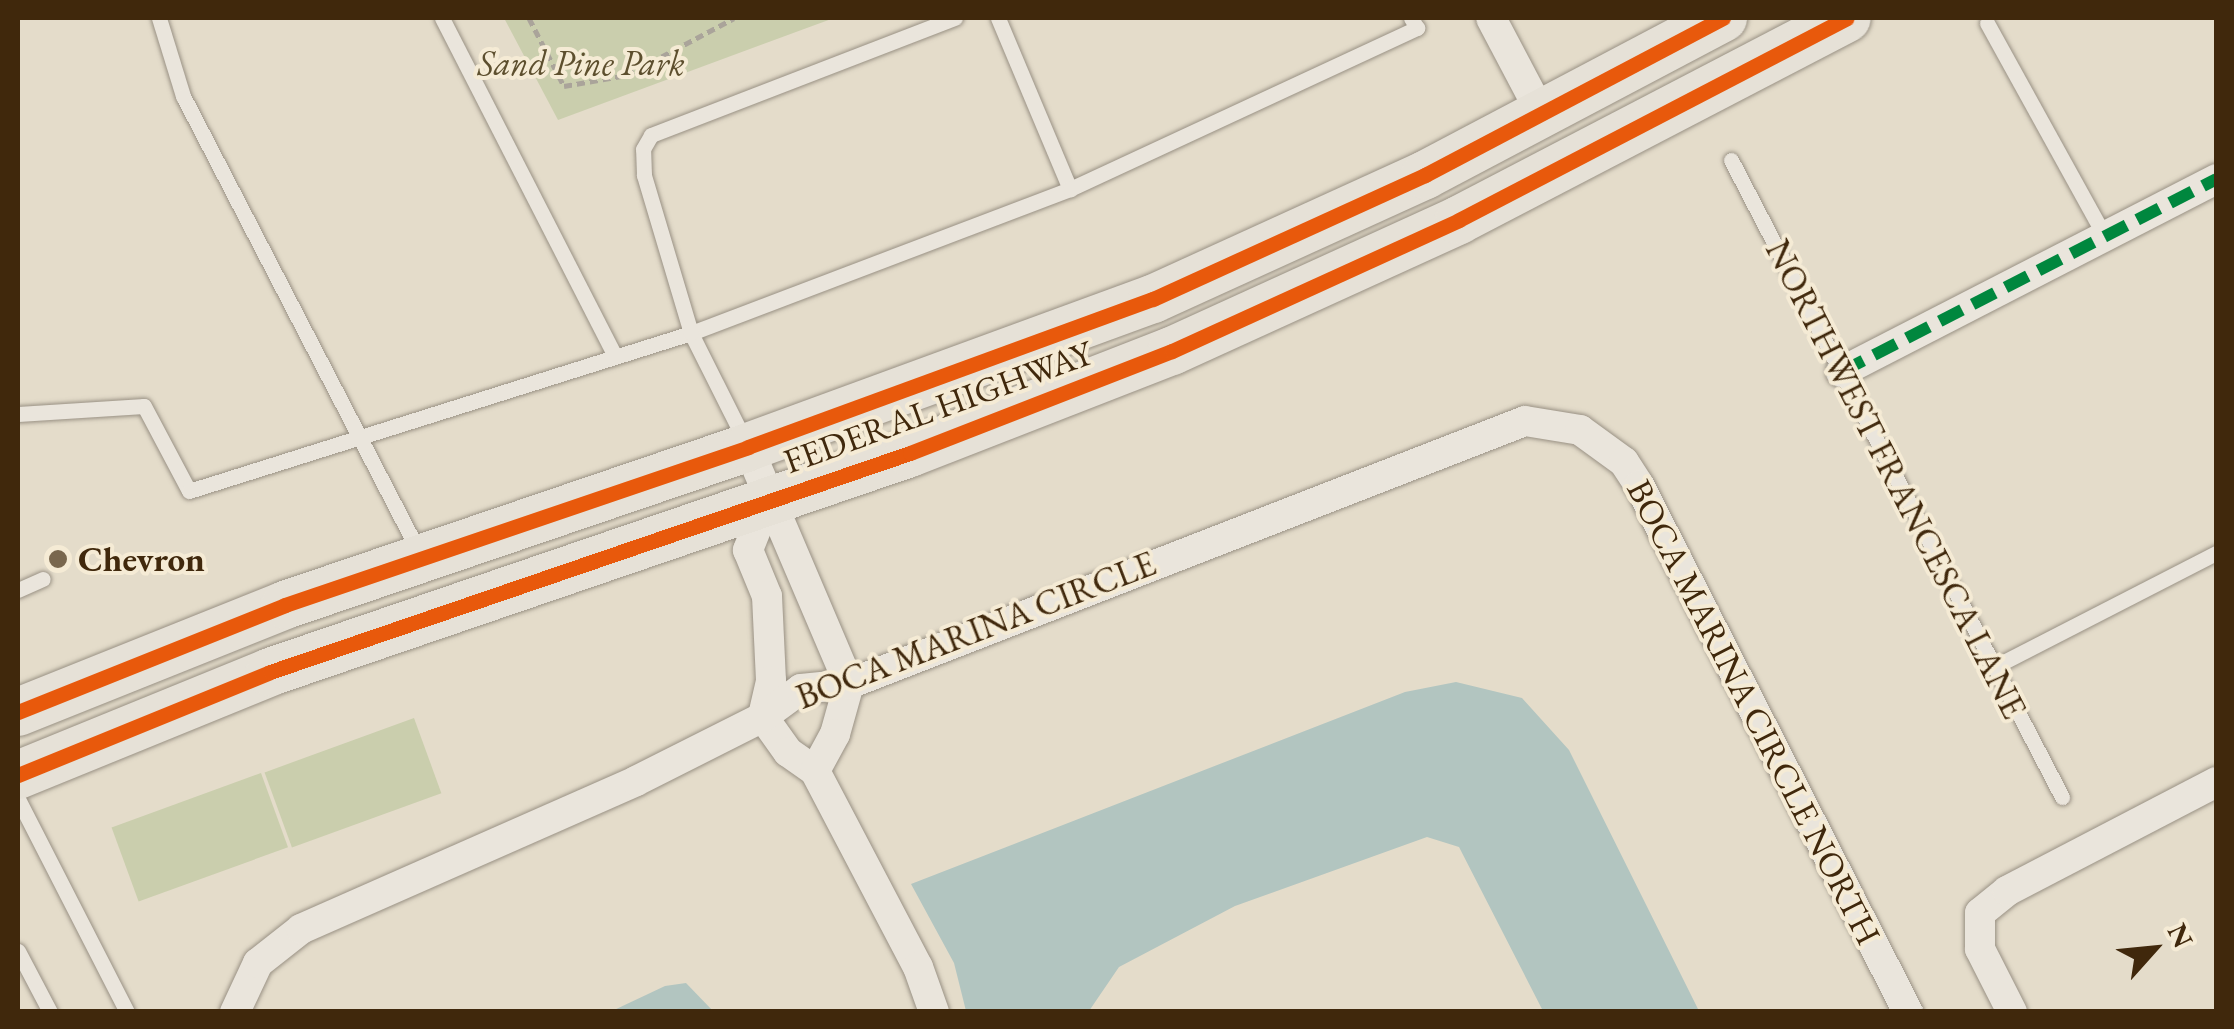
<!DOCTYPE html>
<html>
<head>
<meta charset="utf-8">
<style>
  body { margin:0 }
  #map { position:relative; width:2234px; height:1029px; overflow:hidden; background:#e4dcca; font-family:"EB Garamond",serif }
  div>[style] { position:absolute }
  .green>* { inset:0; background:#cacead; transform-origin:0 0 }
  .water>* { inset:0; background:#b2c5c0 }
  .path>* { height:5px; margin-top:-2.5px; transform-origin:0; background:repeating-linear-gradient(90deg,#aaa49a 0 8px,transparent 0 13px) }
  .roads { filter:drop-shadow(0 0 2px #999184) drop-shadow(0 0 2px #999184) }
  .service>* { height:15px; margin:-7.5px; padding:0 7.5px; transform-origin:7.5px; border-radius:7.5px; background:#eae5dc }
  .minor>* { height:30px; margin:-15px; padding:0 15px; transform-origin:15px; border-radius:15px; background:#eae5dc }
  .primary>* { height:48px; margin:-24px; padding:0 24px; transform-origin:24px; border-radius:24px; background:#e6e1d7 }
  .quiet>* { height:12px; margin-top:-6px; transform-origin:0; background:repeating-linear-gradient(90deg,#00873e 0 25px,transparent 0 37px) }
  .cycleway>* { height:15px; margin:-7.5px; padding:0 7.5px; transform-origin:7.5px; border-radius:7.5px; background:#e8590c }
  .dots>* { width:28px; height:28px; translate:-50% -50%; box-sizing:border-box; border:5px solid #f5ebd5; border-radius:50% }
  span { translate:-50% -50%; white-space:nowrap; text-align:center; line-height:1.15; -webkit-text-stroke:8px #f5ebd5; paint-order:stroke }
  .park-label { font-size:35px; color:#5d4f2e; font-style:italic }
  .street-label { font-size:35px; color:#40280c }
  .poi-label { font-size:35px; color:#40280c; font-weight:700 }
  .left { translate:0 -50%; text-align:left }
  .frame { position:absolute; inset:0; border:20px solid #40280c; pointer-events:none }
  .north { position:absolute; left:2104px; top:899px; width:100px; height:100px; -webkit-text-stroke:8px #f5ebd5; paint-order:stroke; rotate:63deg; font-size:28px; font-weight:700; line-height:40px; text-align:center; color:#40280c }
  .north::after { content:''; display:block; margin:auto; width:35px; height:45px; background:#40280c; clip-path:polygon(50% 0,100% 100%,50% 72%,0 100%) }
</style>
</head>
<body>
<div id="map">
  <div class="green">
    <div style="clip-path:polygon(504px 18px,834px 18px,558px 120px)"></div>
    <div style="left:414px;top:718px;width:80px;height:159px;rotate:70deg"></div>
    <div style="left:261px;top:773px;width:79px;height:159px;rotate:70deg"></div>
  </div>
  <div class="water">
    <div style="clip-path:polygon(1456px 682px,1522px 698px,1569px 750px,1699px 1011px,1543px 1011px,1459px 847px,1427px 837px,1235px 906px,1119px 967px,1089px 1011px,966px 1011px,954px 963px,911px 884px,1405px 692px)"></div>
    <div style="clip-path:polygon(686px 983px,713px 1011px,612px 1011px,665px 986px)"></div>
  </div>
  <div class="path">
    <div style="left:529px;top:18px;width:76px;rotate:62.8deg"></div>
    <div style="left:564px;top:86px;width:64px;rotate:-9.9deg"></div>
    <div style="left:627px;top:75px;width:121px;rotate:-28deg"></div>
  </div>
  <div class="roads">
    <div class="service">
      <div style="left:159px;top:18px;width:82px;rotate:72.9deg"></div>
      <div style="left:183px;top:96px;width:513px;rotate:62.64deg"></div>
      <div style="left:442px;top:18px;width:377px;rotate:62.9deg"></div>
      <div style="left:998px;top:18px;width:186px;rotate:67.2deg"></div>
      <div style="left:1987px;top:23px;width:244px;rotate:61.1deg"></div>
      <div style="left:1731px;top:160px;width:718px;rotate:62.54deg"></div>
      <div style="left:18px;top:414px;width:126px;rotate:-3.6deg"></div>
      <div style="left:144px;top:406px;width:96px;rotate:62.1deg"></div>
      <div style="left:189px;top:491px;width:526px;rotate:-17.47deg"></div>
      <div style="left:691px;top:333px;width:405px;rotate:-20.8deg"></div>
      <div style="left:1070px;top:189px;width:383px;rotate:-24.9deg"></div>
      <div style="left:1417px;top:28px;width:12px;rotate:-121deg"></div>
      <div style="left:746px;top:443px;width:123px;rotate:-116.6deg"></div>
      <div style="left:691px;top:333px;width:165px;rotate:-106.6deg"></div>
      <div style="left:644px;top:175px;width:26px;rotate:-92deg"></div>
      <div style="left:643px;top:149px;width:16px;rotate:-60deg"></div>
      <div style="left:651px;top:135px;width:326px;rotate:-21.1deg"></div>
      <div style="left:18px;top:590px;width:27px;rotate:-24deg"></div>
      <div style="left:1994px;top:667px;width:250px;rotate:-27.2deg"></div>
      <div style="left:18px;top:799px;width:239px;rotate:62.9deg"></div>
      <div style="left:18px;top:951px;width:69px;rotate:62.3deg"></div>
    </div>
    <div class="minor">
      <div style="left:1491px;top:18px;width:107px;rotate:62.2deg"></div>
      <div style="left:1841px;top:372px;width:422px;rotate:-27.2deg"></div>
      <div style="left:748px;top:447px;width:258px;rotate:66.9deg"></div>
      <div style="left:849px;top:684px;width:52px;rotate:105.6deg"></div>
      <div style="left:835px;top:734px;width:42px;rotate:118.4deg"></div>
      <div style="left:767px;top:502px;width:52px;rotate:111.6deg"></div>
      <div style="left:748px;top:550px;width:50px;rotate:67.6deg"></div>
      <div style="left:767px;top:596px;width:85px;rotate:87.3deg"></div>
      <div style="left:771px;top:681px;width:37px;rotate:103deg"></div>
      <div style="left:763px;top:717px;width:43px;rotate:54.5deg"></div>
      <div style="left:788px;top:752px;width:33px;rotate:35deg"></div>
      <div style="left:815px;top:771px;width:221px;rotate:62.3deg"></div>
      <div style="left:918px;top:967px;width:48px;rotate:70.4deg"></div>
      <div style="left:235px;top:1012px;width:54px;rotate:-64.9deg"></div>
      <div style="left:258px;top:963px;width:55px;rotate:-38.3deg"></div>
      <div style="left:301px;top:929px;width:366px;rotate:-23.8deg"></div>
      <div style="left:636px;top:781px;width:142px;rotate:-26.7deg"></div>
      <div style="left:763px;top:717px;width:47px;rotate:-36.4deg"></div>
      <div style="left:801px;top:689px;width:48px;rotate:-5.9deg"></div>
      <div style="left:849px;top:684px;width:725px;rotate:-21.26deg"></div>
      <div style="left:1525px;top:421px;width:56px;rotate:9.3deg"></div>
      <div style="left:1580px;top:430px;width:54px;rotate:36deg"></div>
      <div style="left:1624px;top:462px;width:27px;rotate:57deg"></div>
      <div style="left:1639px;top:485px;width:592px;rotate:62.96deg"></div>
      <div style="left:2012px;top:1012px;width:71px;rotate:-116.9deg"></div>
      <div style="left:1980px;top:949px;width:36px;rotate:-90deg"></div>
      <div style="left:1980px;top:913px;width:35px;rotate:-39deg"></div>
      <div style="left:2007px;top:891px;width:236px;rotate:-27.5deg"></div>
    </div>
    <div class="primary">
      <div style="left:18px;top:712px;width:288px;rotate:-21.8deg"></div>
      <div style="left:285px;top:605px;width:489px;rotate:-18.8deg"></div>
      <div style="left:748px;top:447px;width:431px;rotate:-20.1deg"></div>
      <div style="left:1153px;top:299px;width:299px;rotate:-24.5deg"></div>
      <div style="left:1425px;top:175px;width:337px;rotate:-27.8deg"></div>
      <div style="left:18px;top:775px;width:272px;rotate:-22.2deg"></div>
      <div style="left:270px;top:672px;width:676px;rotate:-18.89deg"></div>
      <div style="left:910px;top:453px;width:281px;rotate:-21.3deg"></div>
      <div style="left:1172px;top:351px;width:315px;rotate:-24.5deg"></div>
      <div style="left:1459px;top:220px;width:437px;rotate:-27.5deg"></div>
    </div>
  </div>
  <div class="quiet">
    <div style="left:1841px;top:372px;width:422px;rotate:-27.2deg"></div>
  </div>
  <div class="cycleway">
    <div style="left:18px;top:712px;width:288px;rotate:-21.8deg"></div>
    <div style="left:285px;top:605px;width:489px;rotate:-18.8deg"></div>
    <div style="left:748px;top:447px;width:431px;rotate:-20.1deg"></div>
    <div style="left:1153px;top:299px;width:299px;rotate:-24.5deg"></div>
    <div style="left:1425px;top:175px;width:337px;rotate:-27.8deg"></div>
    <div style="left:18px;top:775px;width:272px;rotate:-22.2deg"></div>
    <div style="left:270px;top:672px;width:676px;rotate:-18.89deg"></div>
    <div style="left:910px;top:453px;width:281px;rotate:-21.3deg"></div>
    <div style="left:1172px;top:351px;width:315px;rotate:-24.5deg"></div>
    <div style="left:1459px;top:220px;width:437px;rotate:-27.5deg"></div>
  </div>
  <div class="dots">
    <div style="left:58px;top:559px;background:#79674e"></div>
  </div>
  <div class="park-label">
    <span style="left:581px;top:63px">Sand Pine Park</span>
  </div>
  <div class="street-label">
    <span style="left:938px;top:407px;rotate:-20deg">FEDERAL HIGHWAY</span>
    <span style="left:1896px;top:479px;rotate:63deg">NORTHWEST FRANCESCA LANE</span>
    <span style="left:976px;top:630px;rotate:-21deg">BOCA MARINA CIRCLE</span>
    <span style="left:1754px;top:712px;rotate:63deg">BOCA MARINA CIRCLE NORTH</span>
  </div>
  <div class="poi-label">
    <span class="left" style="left:78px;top:559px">Chevron</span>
  </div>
  <div class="frame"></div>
  <div class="north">N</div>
</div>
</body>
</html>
